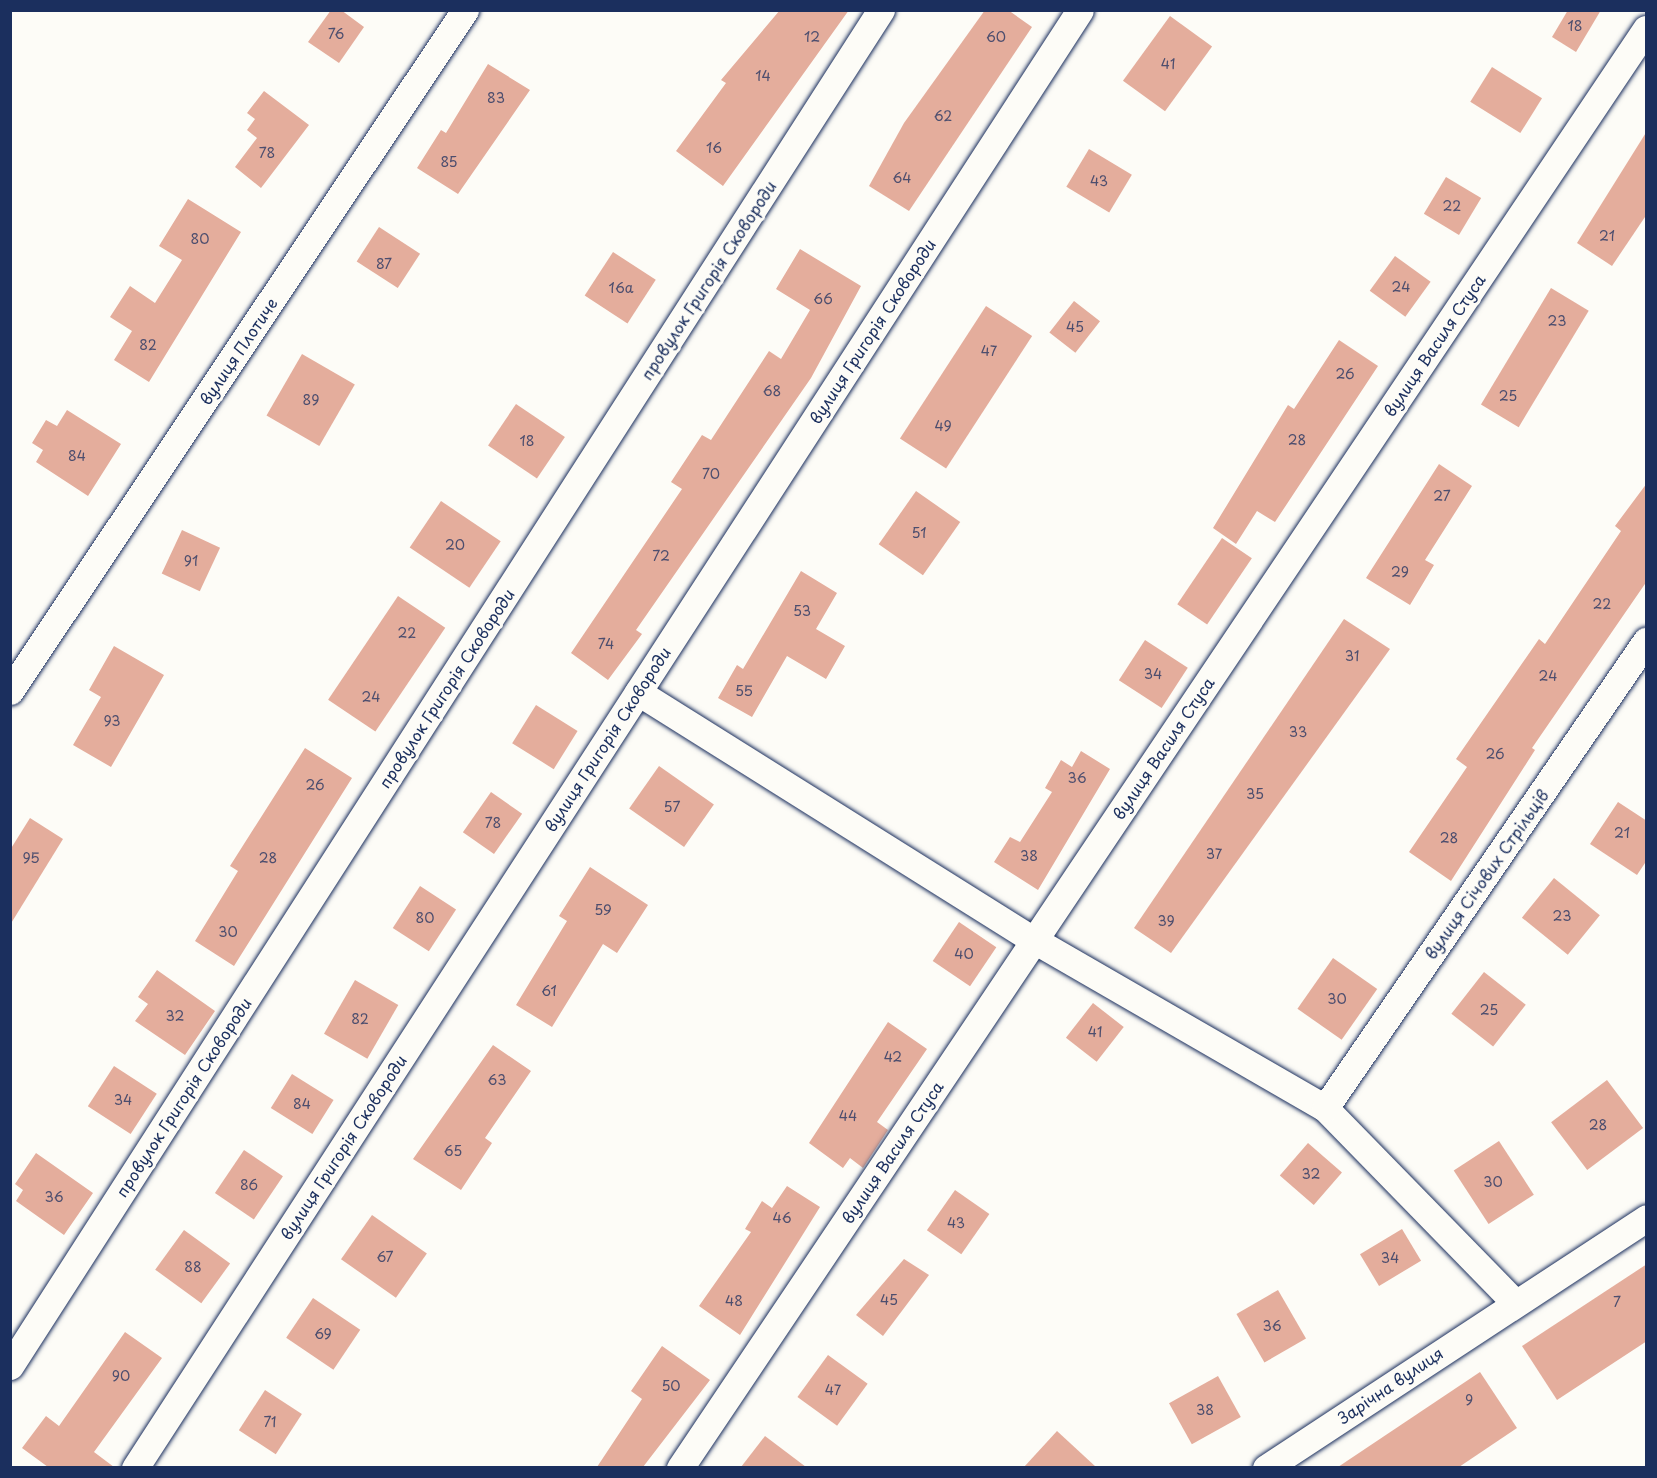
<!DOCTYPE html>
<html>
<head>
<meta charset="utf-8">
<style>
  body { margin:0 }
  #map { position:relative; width:1657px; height:1478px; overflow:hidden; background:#fdfcf7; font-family:"Playpen Sans",sans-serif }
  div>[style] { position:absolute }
  .building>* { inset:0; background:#e4ad9c; transform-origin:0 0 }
  .roads { filter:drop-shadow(0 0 2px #1b2f5e) drop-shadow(0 0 2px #1b2f5e) }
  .minor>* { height:27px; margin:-13.5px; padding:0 13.5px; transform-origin:13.5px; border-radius:13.5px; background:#fdfcf7 }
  span { translate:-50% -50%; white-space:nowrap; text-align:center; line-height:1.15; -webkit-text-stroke:6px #fdfcf7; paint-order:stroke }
  .number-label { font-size:14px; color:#4d4e6e }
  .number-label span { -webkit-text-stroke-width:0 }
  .street-label { font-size:16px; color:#1b2f5e }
  .frame { position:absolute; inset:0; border:12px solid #1b2f5e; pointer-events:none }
</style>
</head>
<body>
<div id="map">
  <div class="building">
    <div style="clip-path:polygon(331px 10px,341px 10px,364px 27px,339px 63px,308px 42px)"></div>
    <div style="clip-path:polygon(780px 10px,849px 10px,723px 186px,676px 151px,726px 83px,721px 80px)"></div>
    <div style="clip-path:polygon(985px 10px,1008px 10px,1032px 27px,909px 211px,869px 186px,904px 123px)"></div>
    <div style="clip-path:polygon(1568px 10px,1601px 10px,1576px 52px,1552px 37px)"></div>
    <div style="left:1170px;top:16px;width:52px;height:80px;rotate:36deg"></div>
    <div style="clip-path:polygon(488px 64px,530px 90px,458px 194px,417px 168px,441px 130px,446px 133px)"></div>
    <div style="left:1492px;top:67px;width:59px;height:41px;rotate:32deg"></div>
    <div style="clip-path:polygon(264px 91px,309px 125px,261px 188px,235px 167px,257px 138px,247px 130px,255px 119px,247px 113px)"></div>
    <div style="clip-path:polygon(1647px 131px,1647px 214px,1612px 266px,1577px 243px)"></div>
    <div style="left:1089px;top:149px;width:50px;height:44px;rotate:31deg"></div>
    <div style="left:1446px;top:177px;width:41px;height:43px;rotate:31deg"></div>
    <div style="clip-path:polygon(188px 199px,241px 232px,149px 382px,114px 360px,132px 331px,110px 317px,130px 286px,155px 303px,182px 260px,159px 246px)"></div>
    <div style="left:379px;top:227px;width:49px;height:41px;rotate:33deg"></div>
    <div style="clip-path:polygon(800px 249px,861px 286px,811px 378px,636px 630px,642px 634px,608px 680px,571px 653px,682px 489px,671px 482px,702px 435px,711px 440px,769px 351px,781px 359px,810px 310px,776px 289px)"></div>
    <div style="left:613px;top:252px;width:51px;height:52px;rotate:33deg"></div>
    <div style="left:1395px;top:256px;width:44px;height:43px;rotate:36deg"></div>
    <div style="left:1551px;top:288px;width:44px;height:136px;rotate:31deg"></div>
    <div style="left:1074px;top:301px;width:33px;height:40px;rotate:38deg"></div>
    <div style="left:986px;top:306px;width:55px;height:158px;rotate:33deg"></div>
    <div style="clip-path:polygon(1339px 340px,1378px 366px,1275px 522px,1257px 511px,1236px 544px,1213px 528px,1288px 405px,1294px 409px)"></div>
    <div style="left:302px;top:354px;width:61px;height:71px;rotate:30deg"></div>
    <div style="left:516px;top:404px;width:59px;height:50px;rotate:34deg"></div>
    <div style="clip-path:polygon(67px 410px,121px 444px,88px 496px,36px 462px,43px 450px,32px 443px,46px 420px,57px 426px)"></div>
    <div style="clip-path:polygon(1439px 464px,1472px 486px,1425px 560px,1434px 565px,1410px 605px,1366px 578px)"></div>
    <div style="clip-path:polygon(1647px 483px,1647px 581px,1532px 748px,1535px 750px,1451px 881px,1409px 852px,1467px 767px,1456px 759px,1539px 639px,1545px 644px,1621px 531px,1615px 526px)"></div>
    <div style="left:916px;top:491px;width:54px;height:65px;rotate:35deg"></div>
    <div style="left:441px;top:501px;width:72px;height:56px;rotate:34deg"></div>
    <div style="left:182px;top:530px;width:42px;height:48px;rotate:25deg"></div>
    <div style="left:1222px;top:538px;width:36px;height:80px;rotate:34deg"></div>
    <div style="clip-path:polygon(801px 571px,837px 593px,816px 629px,845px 646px,826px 679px,787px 656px,752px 717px,718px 698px,737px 665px,743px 669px)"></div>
    <div style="left:398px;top:596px;width:57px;height:125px;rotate:34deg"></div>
    <div style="clip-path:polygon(1344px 619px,1390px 649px,1171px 953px,1134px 928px)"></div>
    <div style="left:1145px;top:640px;width:51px;height:48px;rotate:33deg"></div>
    <div style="clip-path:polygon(114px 646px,164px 675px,111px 767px,73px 745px,101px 697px,89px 690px)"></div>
    <div style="left:536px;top:705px;width:49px;height:45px;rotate:32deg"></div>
    <div style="clip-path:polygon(305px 748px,352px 778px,234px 966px,195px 941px,238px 871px,230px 866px)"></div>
    <div style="clip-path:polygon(1081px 751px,1110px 769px,1038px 890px,994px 862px,1010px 837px,1020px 842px,1052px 792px,1045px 788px,1061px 760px,1072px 767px)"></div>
    <div style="left:659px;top:766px;width:67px;height:52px;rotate:35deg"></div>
    <div style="left:491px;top:792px;width:38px;height:49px;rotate:35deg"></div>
    <div style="clip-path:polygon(1618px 802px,1647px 821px,1647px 860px,1637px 875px,1590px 844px)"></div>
    <div style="clip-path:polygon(30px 818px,63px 839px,10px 925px,10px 850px)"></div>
    <div style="clip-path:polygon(590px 867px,648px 905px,617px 953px,603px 944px,552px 1027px,516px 1005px,567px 921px,559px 916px)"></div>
    <div style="left:1554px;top:878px;width:59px;height:51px;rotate:39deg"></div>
    <div style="left:420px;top:886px;width:43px;height:50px;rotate:33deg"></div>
    <div style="left:959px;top:922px;width:45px;height:47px;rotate:34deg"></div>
    <div style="left:1333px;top:958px;width:54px;height:62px;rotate:35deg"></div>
    <div style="clip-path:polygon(157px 970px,215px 1011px,185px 1055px,135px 1021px,148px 1004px,138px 997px)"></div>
    <div style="left:1484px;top:972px;width:53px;height:53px;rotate:38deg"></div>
    <div style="left:355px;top:980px;width:50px;height:62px;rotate:30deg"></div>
    <div style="left:1093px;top:1003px;width:39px;height:44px;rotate:38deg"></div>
    <div style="clip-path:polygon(888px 1022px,927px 1049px,877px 1122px,888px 1130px,863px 1168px,850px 1158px,843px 1168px,809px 1143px)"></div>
    <div style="clip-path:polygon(493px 1045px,531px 1071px,485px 1138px,492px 1143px,461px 1190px,413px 1159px)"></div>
    <div style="left:114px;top:1066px;width:51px;height:48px;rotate:33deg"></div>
    <div style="left:292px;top:1074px;width:49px;height:40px;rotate:32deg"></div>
    <div style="left:1607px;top:1080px;width:60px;height:70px;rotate:53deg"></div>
    <div style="left:1499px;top:1141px;width:64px;height:54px;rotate:57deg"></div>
    <div style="left:1308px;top:1143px;width:45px;height:43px;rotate:41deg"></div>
    <div style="left:244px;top:1150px;width:47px;height:52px;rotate:34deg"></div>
    <div style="clip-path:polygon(36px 1153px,93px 1193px,64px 1235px,16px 1201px,23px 1190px,15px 1184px)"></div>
    <div style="clip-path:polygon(787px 1186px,820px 1207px,740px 1335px,699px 1306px,751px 1232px,745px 1229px,762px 1201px,772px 1208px)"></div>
    <div style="left:955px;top:1190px;width:42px;height:49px;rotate:35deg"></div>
    <div style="left:372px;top:1215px;width:67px;height:54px;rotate:35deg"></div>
    <div style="left:1402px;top:1229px;width:37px;height:49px;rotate:59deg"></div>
    <div style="left:184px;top:1230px;width:57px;height:49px;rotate:36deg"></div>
    <div style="clip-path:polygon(904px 1259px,929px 1275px,883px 1336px,856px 1315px)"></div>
    <div style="clip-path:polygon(1647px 1264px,1647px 1341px,1557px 1400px,1522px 1346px)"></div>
    <div style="left:1278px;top:1290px;width:56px;height:48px;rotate:60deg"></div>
    <div style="left:313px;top:1298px;width:57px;height:48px;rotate:34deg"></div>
    <div style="clip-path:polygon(125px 1332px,162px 1358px,94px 1452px,114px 1467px,48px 1467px,22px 1448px,46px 1416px,59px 1426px)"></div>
    <div style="clip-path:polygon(662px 1346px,710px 1380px,643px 1467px,597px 1467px,642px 1399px,631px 1391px)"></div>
    <div style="left:828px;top:1355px;width:49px;height:52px;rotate:36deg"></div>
    <div style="clip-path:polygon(1480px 1372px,1517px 1428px,1459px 1467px,1338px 1467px)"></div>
    <div style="left:1218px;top:1376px;width:47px;height:56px;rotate:61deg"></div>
    <div style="left:265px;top:1390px;width:44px;height:48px;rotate:33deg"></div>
    <div style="clip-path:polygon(1057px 1431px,1096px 1467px,1024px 1467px)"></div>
    <div style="clip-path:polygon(765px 1436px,806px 1467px,741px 1467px)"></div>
  </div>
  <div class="roads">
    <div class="minor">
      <div style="left:10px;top:691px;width:819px;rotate:-56.25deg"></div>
      <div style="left:638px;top:692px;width:467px;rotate:32.1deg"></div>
      <div style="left:1034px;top:940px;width:336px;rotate:30deg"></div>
      <div style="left:1325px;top:1108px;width:271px;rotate:45.7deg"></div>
      <div style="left:1325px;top:1108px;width:567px;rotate:-55.5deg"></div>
      <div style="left:10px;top:1366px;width:1612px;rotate:-57.29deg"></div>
      <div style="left:135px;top:1468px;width:1737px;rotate:-57.05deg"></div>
      <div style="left:680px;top:1468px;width:1733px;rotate:-56.13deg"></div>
      <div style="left:1266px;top:1468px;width:455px;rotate:-33.3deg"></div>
    </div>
  </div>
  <div class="number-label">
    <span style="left:1575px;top:26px">18</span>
    <span style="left:336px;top:34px">76</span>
    <span style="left:812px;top:37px">12</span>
    <span style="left:996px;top:37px">60</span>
    <span style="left:1168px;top:64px">41</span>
    <span style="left:763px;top:76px">14</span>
    <span style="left:496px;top:98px">83</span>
    <span style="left:943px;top:116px">62</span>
    <span style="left:714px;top:148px">16</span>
    <span style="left:267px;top:153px">78</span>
    <span style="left:449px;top:162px">85</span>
    <span style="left:902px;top:178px">64</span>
    <span style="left:1099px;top:181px">43</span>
    <span style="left:1452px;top:206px">22</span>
    <span style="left:1607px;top:236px">21</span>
    <span style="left:200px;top:239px">80</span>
    <span style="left:384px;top:264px">87</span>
    <span style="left:1401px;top:287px">24</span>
    <span style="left:621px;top:288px">16а</span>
    <span style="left:823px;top:299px">66</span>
    <span style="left:1557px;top:321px">23</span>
    <span style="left:1075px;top:327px">45</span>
    <span style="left:148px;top:345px">82</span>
    <span style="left:989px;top:351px">47</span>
    <span style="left:1345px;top:374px">26</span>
    <span style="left:772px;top:391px">68</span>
    <span style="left:1508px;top:396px">25</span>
    <span style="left:311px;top:400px">89</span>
    <span style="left:943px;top:426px">49</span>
    <span style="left:1297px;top:440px">28</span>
    <span style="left:527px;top:441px">18</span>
    <span style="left:77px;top:456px">84</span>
    <span style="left:711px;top:474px">70</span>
    <span style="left:1442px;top:496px">27</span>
    <span style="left:919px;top:533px">51</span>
    <span style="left:455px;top:545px">20</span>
    <span style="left:661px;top:556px">72</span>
    <span style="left:191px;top:561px">91</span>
    <span style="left:1400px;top:572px">29</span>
    <span style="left:1602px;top:604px">22</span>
    <span style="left:802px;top:611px">53</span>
    <span style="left:407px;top:633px">22</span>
    <span style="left:606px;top:644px">74</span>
    <span style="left:1352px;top:656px">31</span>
    <span style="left:1153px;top:674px">34</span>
    <span style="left:1548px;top:676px">24</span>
    <span style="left:744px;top:691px">55</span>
    <span style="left:371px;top:697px">24</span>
    <span style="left:112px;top:721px">93</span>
    <span style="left:1298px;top:732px">33</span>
    <span style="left:1495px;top:754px">26</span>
    <span style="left:1077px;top:778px">36</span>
    <span style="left:315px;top:785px">26</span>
    <span style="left:1255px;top:794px">35</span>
    <span style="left:672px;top:807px">57</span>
    <span style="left:493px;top:823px">78</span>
    <span style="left:1622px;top:833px">21</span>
    <span style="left:1449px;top:838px">28</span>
    <span style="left:1214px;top:854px">37</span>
    <span style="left:1029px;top:856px">38</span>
    <span style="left:31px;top:858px">95</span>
    <span style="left:268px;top:858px">28</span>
    <span style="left:603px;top:910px">59</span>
    <span style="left:1562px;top:916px">23</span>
    <span style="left:425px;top:918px">80</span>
    <span style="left:1166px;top:921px">39</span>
    <span style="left:228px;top:932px">30</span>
    <span style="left:964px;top:954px">40</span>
    <span style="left:549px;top:991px">61</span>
    <span style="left:1337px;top:999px">30</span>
    <span style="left:1489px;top:1010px">25</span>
    <span style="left:175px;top:1016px">32</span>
    <span style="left:360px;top:1019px">82</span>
    <span style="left:1095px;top:1032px">41</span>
    <span style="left:893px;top:1057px">42</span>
    <span style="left:497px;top:1080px">63</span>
    <span style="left:123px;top:1100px">34</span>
    <span style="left:302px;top:1104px">84</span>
    <span style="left:848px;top:1116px">44</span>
    <span style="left:1598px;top:1125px">28</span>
    <span style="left:453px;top:1151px">65</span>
    <span style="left:1311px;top:1174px">32</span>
    <span style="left:1493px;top:1182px">30</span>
    <span style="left:249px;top:1185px">86</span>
    <span style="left:54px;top:1197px">36</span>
    <span style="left:782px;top:1218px">46</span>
    <span style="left:956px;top:1223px">43</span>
    <span style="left:385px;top:1257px">67</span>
    <span style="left:1390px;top:1258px">34</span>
    <span style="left:193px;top:1267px">88</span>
    <span style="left:889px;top:1300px">45</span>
    <span style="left:734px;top:1301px">48</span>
    <span style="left:1617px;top:1302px">7</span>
    <span style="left:1272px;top:1326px">36</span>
    <span style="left:323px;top:1334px">69</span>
    <span style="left:121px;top:1376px">90</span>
    <span style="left:671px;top:1386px">50</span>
    <span style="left:833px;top:1390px">47</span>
    <span style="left:1469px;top:1400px">9</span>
    <span style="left:1205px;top:1410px">38</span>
    <span style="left:270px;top:1422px">71</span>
  </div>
  <div class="street-label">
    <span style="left:708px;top:280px;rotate:-57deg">провулок Григорія Сковороди</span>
    <span style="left:872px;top:331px;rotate:-57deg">вулиця Григорія Сковороди</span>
    <span style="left:1434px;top:345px;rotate:-56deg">вулиця Василя Стуса</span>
    <span style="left:238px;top:351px;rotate:-56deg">вулиця Плотиче</span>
    <span style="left:446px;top:688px;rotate:-57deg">провулок Григорія Сковороди</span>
    <span style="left:607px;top:739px;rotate:-57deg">вулиця Григорія Сковороди</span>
    <span style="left:1163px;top:748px;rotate:-56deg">вулиця Василя Стуса</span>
    <span style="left:1486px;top:874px;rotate:-55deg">вулиця Січових Стрільців</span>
    <span style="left:183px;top:1097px;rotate:-57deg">провулок Григорія Сковороди</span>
    <span style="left:343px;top:1147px;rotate:-57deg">вулиця Григорія Сковороди</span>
    <span style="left:892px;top:1152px;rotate:-56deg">вулиця Василя Стуса</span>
    <span style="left:1390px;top:1385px;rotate:-34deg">Зарічна вулиця</span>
  </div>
  <div class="frame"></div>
</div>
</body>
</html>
